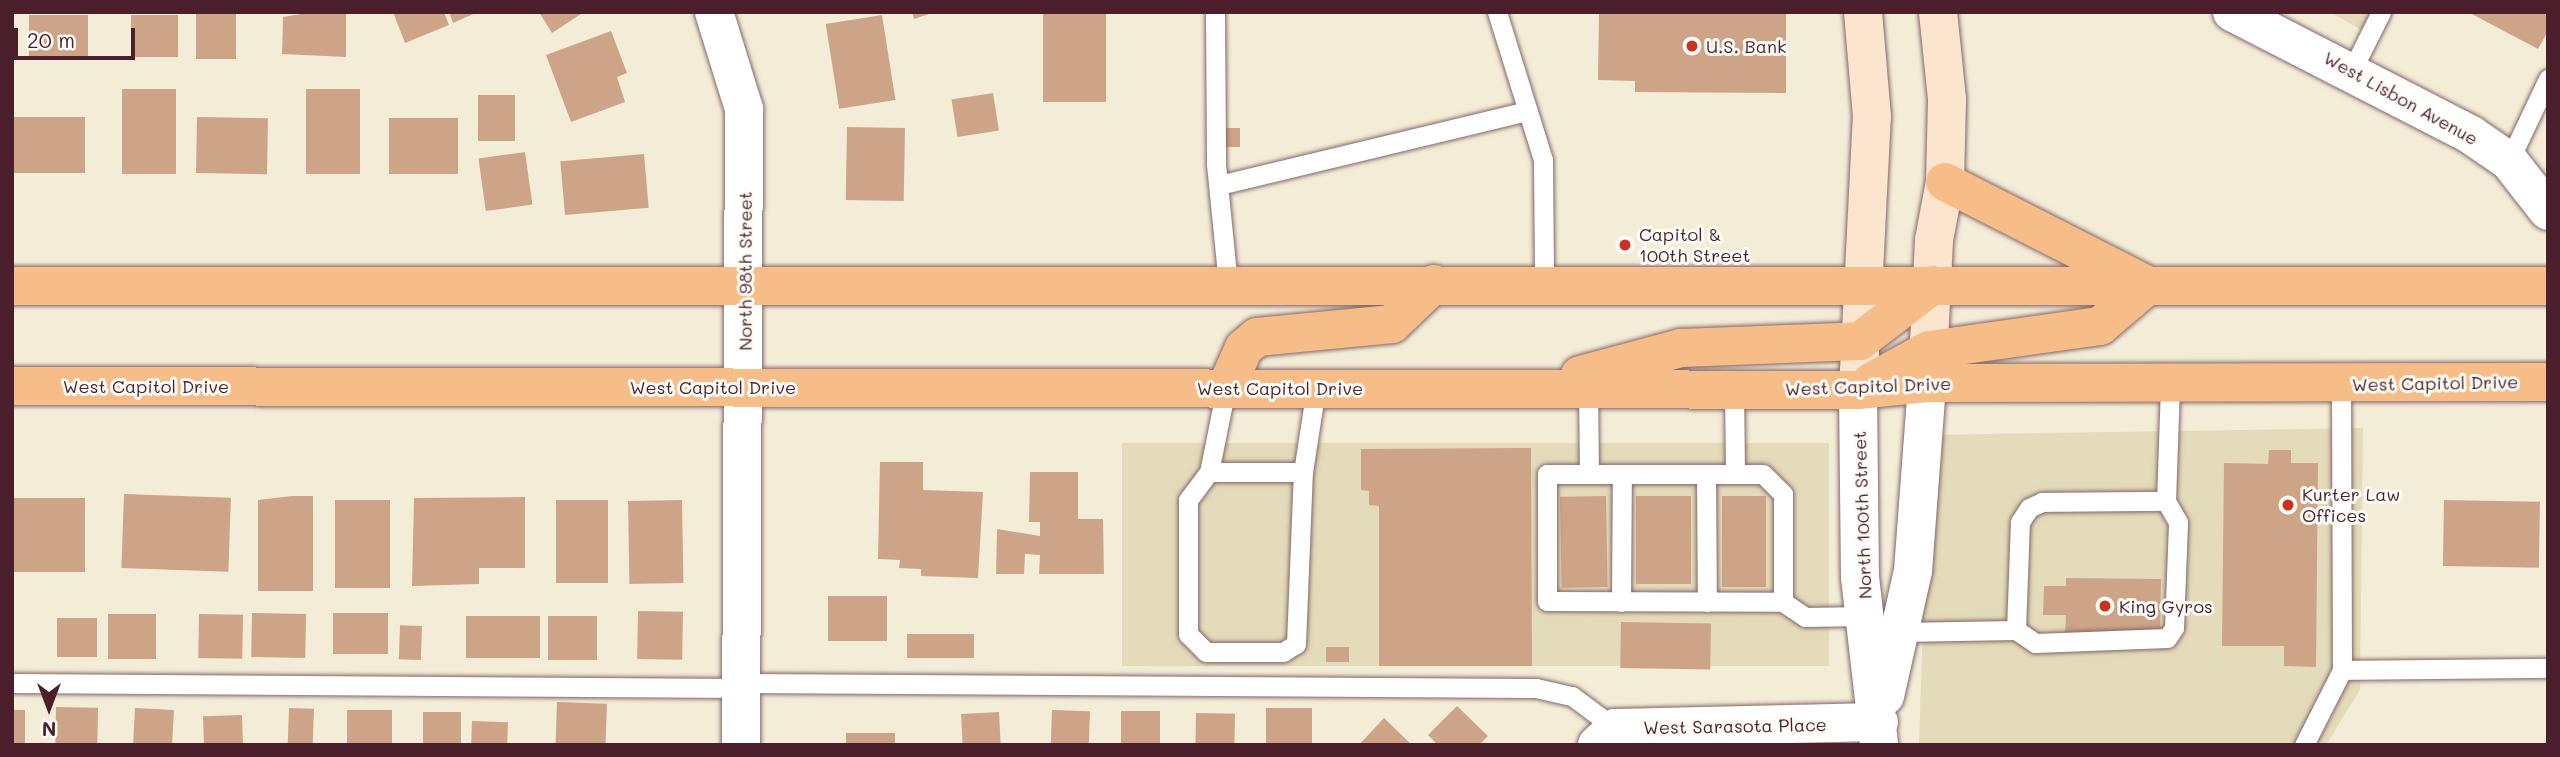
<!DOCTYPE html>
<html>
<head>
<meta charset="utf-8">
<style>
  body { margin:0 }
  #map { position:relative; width:2560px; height:757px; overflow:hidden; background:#f3edd8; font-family:Mali,sans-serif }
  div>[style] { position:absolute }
  .built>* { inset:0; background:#e4dbba; transform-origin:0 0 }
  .building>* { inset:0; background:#cea488; transform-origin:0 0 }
  .roads { filter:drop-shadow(0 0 2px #856768) drop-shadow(0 0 2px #856768) }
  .service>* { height:19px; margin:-9.5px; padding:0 9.5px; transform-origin:9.5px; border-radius:9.5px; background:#fff }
  .minor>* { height:38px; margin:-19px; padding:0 19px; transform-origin:19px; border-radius:19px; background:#fff }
  .tertiary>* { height:38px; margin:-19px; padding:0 19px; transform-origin:19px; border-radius:19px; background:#fff }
  .secondary>* { height:38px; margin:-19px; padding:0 19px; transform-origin:19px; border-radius:19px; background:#fce5cf }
  .primary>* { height:38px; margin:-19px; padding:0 19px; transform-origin:19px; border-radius:19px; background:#f7bd88 }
  .dots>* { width:19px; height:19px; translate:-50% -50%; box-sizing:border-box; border:4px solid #fdfcf7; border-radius:50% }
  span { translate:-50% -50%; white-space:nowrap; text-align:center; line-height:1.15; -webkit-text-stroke:6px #fdfcf7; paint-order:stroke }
  .poi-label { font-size:18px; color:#4a1f2b }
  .left { translate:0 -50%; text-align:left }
  .street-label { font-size:18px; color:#4a1f2b }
  .frame { position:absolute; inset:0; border:14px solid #4a1f2b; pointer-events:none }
  .north { position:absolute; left:14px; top:673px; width:70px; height:70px; -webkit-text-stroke:5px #fdfcf7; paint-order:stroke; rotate:180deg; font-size:19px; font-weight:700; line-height:28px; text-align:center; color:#4a1f2b }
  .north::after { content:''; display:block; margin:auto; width:24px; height:32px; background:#4a1f2b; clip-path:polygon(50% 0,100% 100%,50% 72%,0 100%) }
  .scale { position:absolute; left:14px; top:28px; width:121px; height:32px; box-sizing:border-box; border:4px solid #4a1f2b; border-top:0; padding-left:9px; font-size:21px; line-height:24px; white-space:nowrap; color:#4a1f2b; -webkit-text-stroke:5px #fdfcf7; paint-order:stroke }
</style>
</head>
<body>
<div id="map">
  <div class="built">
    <div style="clip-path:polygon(2330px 12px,2373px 12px,2363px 31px)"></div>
    <div style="clip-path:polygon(2363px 428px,2360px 690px,2326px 745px,1919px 745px,1929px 435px)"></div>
    <div style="left:1122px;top:443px;width:707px;height:223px"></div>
  </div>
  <div class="building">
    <div style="clip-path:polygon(393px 12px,444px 12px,449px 25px,405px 43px)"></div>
    <div style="clip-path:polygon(449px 12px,478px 12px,453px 23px)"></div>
    <div style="clip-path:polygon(539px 12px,584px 12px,552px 33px)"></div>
    <div style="clip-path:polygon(912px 12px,932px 12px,932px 13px,914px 19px)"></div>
    <div style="left:1043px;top:12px;width:63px;height:90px"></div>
    <div style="clip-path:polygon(1599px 12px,1786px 12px,1786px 93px,1635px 92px,1635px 81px,1598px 80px)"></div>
    <div style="clip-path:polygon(2468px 12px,2548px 12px,2548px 31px,2538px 49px)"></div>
    <div style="left:196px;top:13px;width:40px;height:46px"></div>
    <div style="clip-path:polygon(307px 13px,346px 14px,346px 57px,282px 54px,283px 17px)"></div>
    <div style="left:29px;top:15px;width:59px;height:44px"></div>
    <div style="left:131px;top:15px;width:47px;height:42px"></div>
    <div style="left:882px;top:15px;width:86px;height:57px;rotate:81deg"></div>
    <div style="clip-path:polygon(611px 31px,627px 73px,617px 77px,625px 102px,571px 122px,546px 55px)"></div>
    <div style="left:122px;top:89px;width:54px;height:85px"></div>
    <div style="left:306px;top:89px;width:54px;height:85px"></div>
    <div style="left:993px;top:93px;width:38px;height:42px;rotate:81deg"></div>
    <div style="left:478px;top:95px;width:37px;height:46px"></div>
    <div style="left:14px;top:117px;width:71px;height:56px"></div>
    <div style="left:197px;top:117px;width:71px;height:56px;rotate:1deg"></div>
    <div style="left:389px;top:118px;width:69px;height:56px"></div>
    <div style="left:847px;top:127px;width:58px;height:73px;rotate:1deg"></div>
    <div style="left:1223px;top:128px;width:17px;height:19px"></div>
    <div style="left:525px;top:152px;width:53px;height:47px;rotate:82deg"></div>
    <div style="left:644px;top:154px;width:54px;height:84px;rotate:85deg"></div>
    <div style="clip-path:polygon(1531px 448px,1532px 666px,1379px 666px,1379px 506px,1369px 505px,1369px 491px,1361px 490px,1361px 449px)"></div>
    <div style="clip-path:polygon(2269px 450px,2291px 450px,2291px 463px,2318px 463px,2316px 667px,2284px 666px,2284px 646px,2222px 646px,2224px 463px,2268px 464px)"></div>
    <div style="clip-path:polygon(880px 462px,923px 462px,923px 490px,983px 492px,978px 578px,921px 576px,921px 569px,899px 568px,900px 560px,878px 559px)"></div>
    <div style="clip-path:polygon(1030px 472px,1078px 472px,1078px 519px,1103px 519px,1104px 574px,1039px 574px,1040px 555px,1025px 554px,1024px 574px,996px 574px,997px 529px,1040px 536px,1040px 522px,1029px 522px)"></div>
    <div style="left:124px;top:494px;width:107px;height:74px;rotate:2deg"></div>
    <div style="clip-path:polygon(292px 496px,313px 496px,313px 591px,258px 591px,258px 500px)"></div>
    <div style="left:1606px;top:496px;width:91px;height:46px;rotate:89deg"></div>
    <div style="left:1636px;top:496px;width:55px;height:88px"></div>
    <div style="left:1722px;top:496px;width:44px;height:91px"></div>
    <div style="clip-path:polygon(525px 497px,525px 568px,479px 568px,479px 584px,412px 586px,414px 498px)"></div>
    <div style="left:12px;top:498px;width:73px;height:74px"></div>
    <div style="left:335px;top:500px;width:55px;height:88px"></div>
    <div style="left:556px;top:500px;width:52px;height:83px"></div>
    <div style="left:682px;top:500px;width:83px;height:54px;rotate:89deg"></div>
    <div style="left:2444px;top:500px;width:96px;height:66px;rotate:1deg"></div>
    <div style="clip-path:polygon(2066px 578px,2161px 579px,2160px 636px,2065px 634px,2066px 615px,2043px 615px,2044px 586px,2066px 586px)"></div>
    <div style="left:828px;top:596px;width:59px;height:45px"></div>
    <div style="left:638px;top:611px;width:45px;height:48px;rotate:1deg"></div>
    <div style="left:252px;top:613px;width:54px;height:44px;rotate:1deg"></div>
    <div style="left:333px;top:613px;width:55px;height:41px"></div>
    <div style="left:108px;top:614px;width:48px;height:45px"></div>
    <div style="left:199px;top:614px;width:44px;height:44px;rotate:1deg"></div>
    <div style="left:466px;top:616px;width:74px;height:42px"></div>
    <div style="left:548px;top:616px;width:49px;height:44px"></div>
    <div style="left:57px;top:618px;width:40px;height:39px"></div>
    <div style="left:1621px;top:622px;width:90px;height:46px;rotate:1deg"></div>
    <div style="left:422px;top:626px;width:34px;height:22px;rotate:92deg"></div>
    <div style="left:974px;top:634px;width:24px;height:67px;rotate:90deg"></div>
    <div style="left:1326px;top:647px;width:23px;height:15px"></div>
    <div style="left:557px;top:702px;width:50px;height:43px;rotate:2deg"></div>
    <div style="clip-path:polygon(1457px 706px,1488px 736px,1479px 745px,1438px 745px,1428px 735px)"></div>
    <div style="left:56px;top:707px;width:42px;height:38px;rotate:1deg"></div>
    <div style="left:135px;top:708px;width:39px;height:37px;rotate:3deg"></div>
    <div style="left:289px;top:708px;width:25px;height:37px;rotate:2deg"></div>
    <div style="left:1266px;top:708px;width:46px;height:37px"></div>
    <div style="left:12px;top:710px;width:13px;height:35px"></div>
    <div style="left:347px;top:710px;width:45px;height:35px"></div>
    <div style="left:1052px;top:710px;width:38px;height:35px;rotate:2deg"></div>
    <div style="left:1121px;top:711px;width:39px;height:34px"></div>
    <div style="left:423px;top:712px;width:38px;height:33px"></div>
    <div style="left:999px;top:712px;width:33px;height:38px;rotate:87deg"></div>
    <div style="left:1196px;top:713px;width:39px;height:32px;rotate:1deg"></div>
    <div style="left:242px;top:715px;width:30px;height:39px;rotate:88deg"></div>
    <div style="clip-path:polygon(1384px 718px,1412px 745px,1359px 745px)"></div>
    <div style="left:472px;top:721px;width:36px;height:24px;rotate:2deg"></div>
    <div style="left:895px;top:733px;width:12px;height:49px;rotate:90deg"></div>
  </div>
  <div class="roads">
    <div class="service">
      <div style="left:1215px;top:12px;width:152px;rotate:89.6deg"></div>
      <div style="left:1216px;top:164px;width:121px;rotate:84.3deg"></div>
      <div style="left:1497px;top:12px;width:155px;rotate:72.7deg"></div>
      <div style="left:1543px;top:160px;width:124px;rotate:89.5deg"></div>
      <div style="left:2352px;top:70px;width:65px;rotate:-63.4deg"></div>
      <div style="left:2509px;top:161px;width:91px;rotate:-64.6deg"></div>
      <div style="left:1219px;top:185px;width:317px;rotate:-13.5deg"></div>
      <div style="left:1226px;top:388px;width:86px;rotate:101.4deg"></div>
      <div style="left:1209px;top:472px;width:35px;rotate:127deg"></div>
      <div style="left:1188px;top:500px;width:134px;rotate:90deg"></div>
      <div style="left:1188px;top:634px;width:25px;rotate:45deg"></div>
      <div style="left:1206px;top:652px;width:77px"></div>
      <div style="left:1283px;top:652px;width:15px;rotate:-32deg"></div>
      <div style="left:1296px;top:644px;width:172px;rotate:-87.7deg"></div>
      <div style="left:1303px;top:472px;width:85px;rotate:-81.2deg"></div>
      <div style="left:1588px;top:389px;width:85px;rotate:89.3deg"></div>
      <div style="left:1734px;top:389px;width:85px;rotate:89.3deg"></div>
      <div style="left:1209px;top:472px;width:94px"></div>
      <div style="left:1706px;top:474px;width:128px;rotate:89.6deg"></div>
      <div style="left:1621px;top:602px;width:128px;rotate:-89.6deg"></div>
      <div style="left:1783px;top:602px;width:108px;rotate:-90deg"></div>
      <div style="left:1783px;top:494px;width:28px;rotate:-135deg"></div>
      <div style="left:1763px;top:474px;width:216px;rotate:180deg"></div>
      <div style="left:1547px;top:474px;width:127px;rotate:90deg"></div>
      <div style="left:1547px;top:601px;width:236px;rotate:0.2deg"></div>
      <div style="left:1783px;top:602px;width:27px;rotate:34deg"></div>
      <div style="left:1805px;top:617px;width:60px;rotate:-1deg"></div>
      <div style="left:2016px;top:630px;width:23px;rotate:34deg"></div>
      <div style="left:2035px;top:643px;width:132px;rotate:-2.2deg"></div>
      <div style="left:2167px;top:638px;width:12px;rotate:-55deg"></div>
      <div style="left:2174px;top:628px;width:106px;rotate:-87.8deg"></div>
      <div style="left:2178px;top:522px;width:24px;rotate:-120deg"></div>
      <div style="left:1899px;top:632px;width:117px;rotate:-1deg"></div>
      <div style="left:2016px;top:630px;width:108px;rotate:-87.9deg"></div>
      <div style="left:2020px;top:522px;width:17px;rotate:-57deg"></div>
      <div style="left:2029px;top:508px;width:14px;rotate:-25deg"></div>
      <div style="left:2042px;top:502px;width:124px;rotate:-0.5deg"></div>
      <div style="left:2166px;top:501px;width:116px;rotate:-88deg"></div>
      <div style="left:2342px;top:670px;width:206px;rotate:-0.6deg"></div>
      <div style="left:12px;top:683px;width:730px;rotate:0.39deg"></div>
      <div style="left:742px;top:683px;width:794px;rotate:0.36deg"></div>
      <div style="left:1536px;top:688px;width:37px;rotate:13deg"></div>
      <div style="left:1572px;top:696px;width:54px;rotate:36.7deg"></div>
      <div style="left:2304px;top:745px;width:84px;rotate:-63.1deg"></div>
      <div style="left:2342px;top:670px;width:286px;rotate:-90.2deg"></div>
    </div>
    <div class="minor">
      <div style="left:714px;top:12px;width:102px;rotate:72.8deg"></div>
      <div style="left:744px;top:109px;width:636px;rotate:90.27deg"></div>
      <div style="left:2232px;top:12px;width:269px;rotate:27.2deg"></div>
      <div style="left:2471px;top:135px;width:46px;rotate:34.4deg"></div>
      <div style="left:2509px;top:161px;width:63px;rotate:52deg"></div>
      <div style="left:1597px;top:745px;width:25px;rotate:-43deg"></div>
      <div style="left:1615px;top:728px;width:264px;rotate:-1.3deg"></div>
    </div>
    <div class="tertiary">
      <div style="left:1858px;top:390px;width:187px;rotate:89.4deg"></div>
      <div style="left:1860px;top:577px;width:169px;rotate:83.5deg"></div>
      <div style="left:1885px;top:696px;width:128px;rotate:-77.4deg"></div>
      <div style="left:1913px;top:571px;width:189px;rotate:-85.7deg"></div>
    </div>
    <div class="secondary">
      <div style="left:1927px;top:383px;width:143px;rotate:-87.2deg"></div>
      <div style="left:1934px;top:240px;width:59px;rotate:-79.3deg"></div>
      <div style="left:1945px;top:182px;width:83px;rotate:-88.6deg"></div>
      <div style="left:1947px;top:99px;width:87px;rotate:-95.9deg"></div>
      <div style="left:1858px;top:390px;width:273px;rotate:-87.1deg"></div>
      <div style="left:1872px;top:117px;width:105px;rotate:-94.9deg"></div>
    </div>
    <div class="primary">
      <div style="left:1945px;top:182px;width:222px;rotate:27deg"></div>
      <div style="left:12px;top:286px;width:2536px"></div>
      <div style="left:1580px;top:375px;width:105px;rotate:-15deg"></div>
      <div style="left:1681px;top:348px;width:179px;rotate:-2.2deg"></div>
      <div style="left:1860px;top:341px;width:92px;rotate:-37.5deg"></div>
      <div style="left:1871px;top:382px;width:66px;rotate:-28.9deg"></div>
      <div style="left:1929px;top:350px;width:173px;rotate:-8deg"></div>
      <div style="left:2100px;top:326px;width:62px;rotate:-40.4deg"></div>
      <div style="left:12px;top:386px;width:1846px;rotate:0.12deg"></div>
      <div style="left:1858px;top:390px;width:69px;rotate:-5.8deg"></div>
      <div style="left:1927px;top:383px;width:621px;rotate:-0.09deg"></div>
      <div style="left:1226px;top:388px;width:44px;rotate:-65.8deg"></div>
      <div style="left:1244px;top:348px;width:17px;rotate:-40deg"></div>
      <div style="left:1257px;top:337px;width:136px;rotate:-5.5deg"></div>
      <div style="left:1392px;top:324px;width:58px;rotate:-43.6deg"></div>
    </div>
  </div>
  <div class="dots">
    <div style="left:1692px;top:46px;background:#c8321e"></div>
    <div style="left:1625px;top:245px;background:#c8321e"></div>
    <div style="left:2288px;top:505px;background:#c8321e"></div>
    <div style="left:2105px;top:606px;background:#c8321e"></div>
  </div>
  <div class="poi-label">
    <span class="left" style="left:1706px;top:46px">U.S. Bank</span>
    <span class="left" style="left:1639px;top:245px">Capitol &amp;<br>100th Street</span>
    <span class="left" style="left:2302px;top:505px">Kurter Law<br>Offices</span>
    <span class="left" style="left:2119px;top:606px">King Gyros</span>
  </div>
  <div class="street-label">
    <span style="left:2401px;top:98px;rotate:29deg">West Lisbon Avenue</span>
    <span style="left:745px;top:271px;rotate:-90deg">North 98th Street</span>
    <span style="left:2435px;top:383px;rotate:-1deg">West Capitol Drive</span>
    <span style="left:146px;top:386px">West Capitol Drive</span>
    <span style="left:1868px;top:386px;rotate:-2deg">West Capitol Drive</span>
    <span style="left:713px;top:387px">West Capitol Drive</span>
    <span style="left:1280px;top:388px">West Capitol Drive</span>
    <span style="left:1862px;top:515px;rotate:-92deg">North 100th Street</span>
    <span style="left:1735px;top:726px;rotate:-1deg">West Sarasota Place</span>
  </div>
  <div class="frame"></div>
  <div class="north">N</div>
  <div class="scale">20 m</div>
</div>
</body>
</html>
